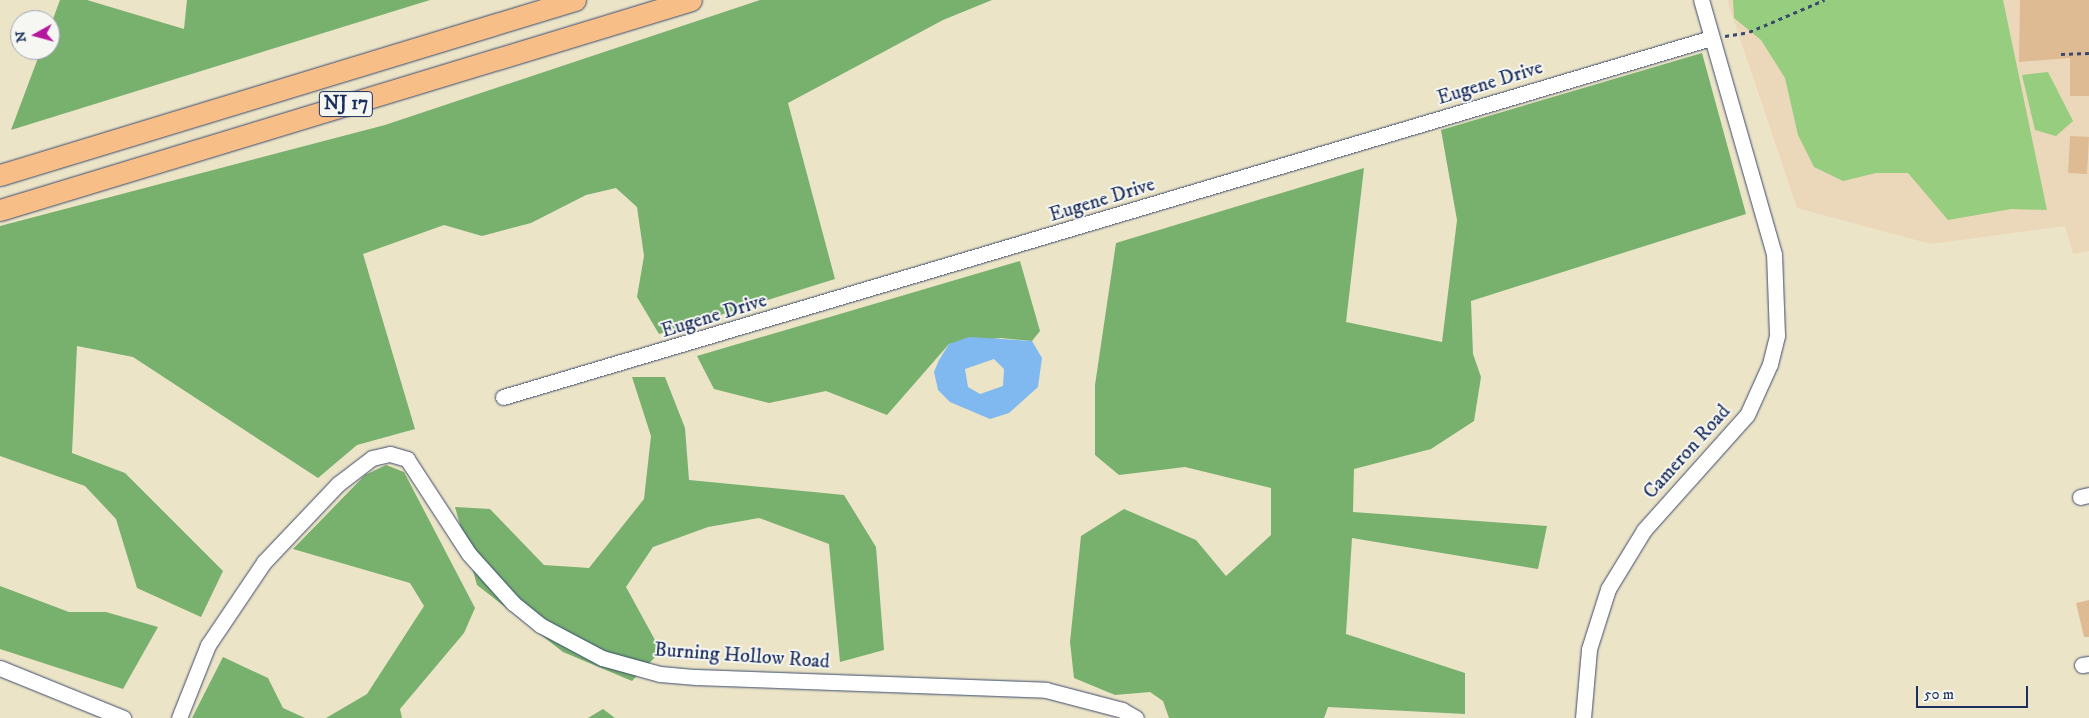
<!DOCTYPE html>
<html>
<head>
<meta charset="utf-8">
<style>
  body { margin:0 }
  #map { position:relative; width:2089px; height:718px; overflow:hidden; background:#ece4c7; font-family:"IM FELL DW Pica",serif }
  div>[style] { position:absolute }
  .built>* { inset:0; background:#ebd8ba }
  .green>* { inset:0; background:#96cd7f }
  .forest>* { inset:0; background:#78b06e }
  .water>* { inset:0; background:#80b8f0 }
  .building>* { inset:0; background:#debb93; transform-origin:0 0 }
  .path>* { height:2.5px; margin-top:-1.25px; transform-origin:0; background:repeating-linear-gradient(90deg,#3a4a6e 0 4px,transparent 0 8px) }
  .roads { filter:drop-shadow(0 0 1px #3a4a6e) drop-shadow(0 0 1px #3a4a6e) }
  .minor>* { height:15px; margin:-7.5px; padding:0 7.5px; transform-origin:7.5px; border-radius:7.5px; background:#fff }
  .highway>* { height:21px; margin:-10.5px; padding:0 10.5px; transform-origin:10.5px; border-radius:10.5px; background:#f7be88 }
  span { translate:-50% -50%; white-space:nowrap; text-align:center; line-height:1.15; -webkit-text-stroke:4px #f6f6f2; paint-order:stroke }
  .shield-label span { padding:1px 4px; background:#f6f6f2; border:1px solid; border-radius:4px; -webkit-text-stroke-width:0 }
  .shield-label { font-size:19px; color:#1b2f5e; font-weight:700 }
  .street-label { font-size:20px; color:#1b2f5e }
  .north { position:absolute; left:10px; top:10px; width:50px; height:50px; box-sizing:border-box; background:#f6f6f2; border:1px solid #9ea6b7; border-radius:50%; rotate:263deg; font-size:14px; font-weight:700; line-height:20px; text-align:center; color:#1b2f5e }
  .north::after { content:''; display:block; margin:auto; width:18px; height:22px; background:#b5179e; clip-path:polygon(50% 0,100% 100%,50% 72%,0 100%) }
  .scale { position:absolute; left:1916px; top:686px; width:112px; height:22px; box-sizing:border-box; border:2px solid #1b2f5e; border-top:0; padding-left:6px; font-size:15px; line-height:18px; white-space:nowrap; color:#1b2f5e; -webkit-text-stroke:4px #f6f6f2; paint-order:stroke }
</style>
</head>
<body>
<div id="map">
  <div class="built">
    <div style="clip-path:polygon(1727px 0,2089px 0,2089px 251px,2073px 254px,2065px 226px,1931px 244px,1797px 208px)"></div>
  </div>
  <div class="green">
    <div style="clip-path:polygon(1733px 0,2003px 0,2047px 210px,2011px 209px,1948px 220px,1908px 173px,1876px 173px,1843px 181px,1814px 167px,1798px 135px,1785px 78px,1761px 40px,1734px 18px)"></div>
    <div style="clip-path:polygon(2048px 72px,2073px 121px,2056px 136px,2035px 130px,2022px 75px)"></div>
  </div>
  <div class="forest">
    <div style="clip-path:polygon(60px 0,87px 0,184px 29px,187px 0,430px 0,11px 130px,41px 50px,50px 50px,50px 27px)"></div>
    <div style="clip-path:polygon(760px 0,992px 0,943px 20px,788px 103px,835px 279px,659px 334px,637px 297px,644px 256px,637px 207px,616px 188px,586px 195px,531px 223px,482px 236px,444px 225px,363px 254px,415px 429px,357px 445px,318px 478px,133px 357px,77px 346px,72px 453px,125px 473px,223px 571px,201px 617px,137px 588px,116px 519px,85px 486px,0 456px,0 226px,385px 125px)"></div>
    <div style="clip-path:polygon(1702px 53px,1746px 214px,1471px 301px,1473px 354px,1481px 377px,1474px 421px,1431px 449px,1354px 469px,1353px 512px,1547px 526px,1538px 569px,1352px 538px,1346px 634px,1465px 673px,1465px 714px,1328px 707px,1324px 718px,1169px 718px,1163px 701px,1150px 692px,1115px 695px,1074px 678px,1070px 642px,1081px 536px,1124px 509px,1196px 540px,1226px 576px,1271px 535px,1271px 488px,1185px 467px,1119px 475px,1095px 455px,1095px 385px,1116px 243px,1364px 168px,1346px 322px,1442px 342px,1457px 220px,1441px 130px)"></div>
    <div style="clip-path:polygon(1020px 261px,1040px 331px,1032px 341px,1001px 338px,949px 344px,887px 415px,826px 391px,769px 403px,714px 389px,697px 356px)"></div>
    <div style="clip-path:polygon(632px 377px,665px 377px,685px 428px,689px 480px,844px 495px,876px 547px,884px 650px,840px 662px,829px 544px,759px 518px,708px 527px,653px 547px,626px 587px,661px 651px,632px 681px,563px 652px,477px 585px,455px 507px,490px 509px,544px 565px,589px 568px,644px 499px,651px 436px)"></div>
    <div style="clip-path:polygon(386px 465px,404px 472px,475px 608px,464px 633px,400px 709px,402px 718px,326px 718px,367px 694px,424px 606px,410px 583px,293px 549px,365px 475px)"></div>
    <div style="clip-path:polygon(0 586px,69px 612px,106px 612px,158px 627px,123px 689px,0 649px)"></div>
    <div style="clip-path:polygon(223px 657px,268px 678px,283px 708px,305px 718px,192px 718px)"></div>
    <div style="clip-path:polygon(603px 709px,615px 718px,588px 718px)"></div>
  </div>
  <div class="water">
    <div style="clip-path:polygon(evenodd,969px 337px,1032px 341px,1042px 358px,1038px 387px,1009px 413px,990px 419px,950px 402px,938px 390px,934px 372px,939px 360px,949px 344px,969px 337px,994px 359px,1004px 369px,1003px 386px,980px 394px,968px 387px,965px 369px,994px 359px)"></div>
  </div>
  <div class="building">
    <div style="clip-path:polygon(2020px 0,2089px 0,2089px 96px,2070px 96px,2070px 58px,2019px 62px)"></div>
    <div style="left:2070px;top:136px;width:19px;height:37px;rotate:3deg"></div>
    <div style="clip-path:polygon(2089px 600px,2089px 637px,2084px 637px,2076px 603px)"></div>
  </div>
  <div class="path">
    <div style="left:1725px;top:36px;width:24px;rotate:-9deg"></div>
    <div style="left:1749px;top:32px;width:82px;rotate:-23.1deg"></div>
    <div style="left:2061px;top:54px;width:28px;rotate:-2deg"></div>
  </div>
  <div class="roads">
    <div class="minor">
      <div style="left:503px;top:397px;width:1260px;rotate:-16.55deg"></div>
      <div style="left:2080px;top:497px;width:9px;rotate:-13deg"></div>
      <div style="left:2082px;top:665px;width:7px;rotate:-8deg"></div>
      <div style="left:0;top:668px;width:133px;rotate:22.1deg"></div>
      <div style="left:179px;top:718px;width:79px;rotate:-68.3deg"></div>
      <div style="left:208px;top:645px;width:100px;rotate:-56deg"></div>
      <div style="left:264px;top:562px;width:108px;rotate:-46.5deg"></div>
      <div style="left:338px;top:484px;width:43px;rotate:-37.4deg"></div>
      <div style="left:372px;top:458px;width:18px;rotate:-13deg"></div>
      <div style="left:390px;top:454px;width:18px;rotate:16deg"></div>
      <div style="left:407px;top:459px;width:113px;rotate:56.9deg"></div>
      <div style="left:469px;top:554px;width:66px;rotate:48.1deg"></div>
      <div style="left:513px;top:603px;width:35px;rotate:39deg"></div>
      <div style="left:540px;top:625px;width:70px;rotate:28deg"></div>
      <div style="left:602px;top:658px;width:60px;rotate:15.4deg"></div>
      <div style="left:660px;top:674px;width:36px;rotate:5deg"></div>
      <div style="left:696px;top:677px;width:350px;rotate:2.1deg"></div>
      <div style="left:1046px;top:690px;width:79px;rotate:14.7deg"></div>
      <div style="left:1122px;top:710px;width:16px;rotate:30deg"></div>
      <div style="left:1583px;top:718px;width:69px;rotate:-85deg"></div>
      <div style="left:1589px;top:649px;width:63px;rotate:-72.4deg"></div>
      <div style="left:1608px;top:589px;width:69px;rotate:-58.6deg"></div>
      <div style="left:1644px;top:530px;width:154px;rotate:-48.2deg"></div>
      <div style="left:1747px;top:415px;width:56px;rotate:-65.7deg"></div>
      <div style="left:1770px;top:364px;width:30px;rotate:-76deg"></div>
      <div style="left:1777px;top:335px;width:81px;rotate:-92.1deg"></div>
      <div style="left:1774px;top:254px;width:264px;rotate:-106deg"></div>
    </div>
    <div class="highway">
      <div style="left:0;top:175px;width:601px;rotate:-16.93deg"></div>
      <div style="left:0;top:210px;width:722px;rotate:-16.9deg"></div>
    </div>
  </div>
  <div class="shield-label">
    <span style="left:346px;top:104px">NJ 17</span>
  </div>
  <div class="street-label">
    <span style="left:1490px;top:83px;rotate:-17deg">Eugene Drive</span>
    <span style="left:1102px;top:200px;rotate:-17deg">Eugene Drive</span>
    <span style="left:714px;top:316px;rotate:-17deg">Eugene Drive</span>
    <span style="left:1687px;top:452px;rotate:-48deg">Cameron Road</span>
    <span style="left:742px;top:656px;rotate:4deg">Burning Hollow Road</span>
  </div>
  <div class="north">N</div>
  <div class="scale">50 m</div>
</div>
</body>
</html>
